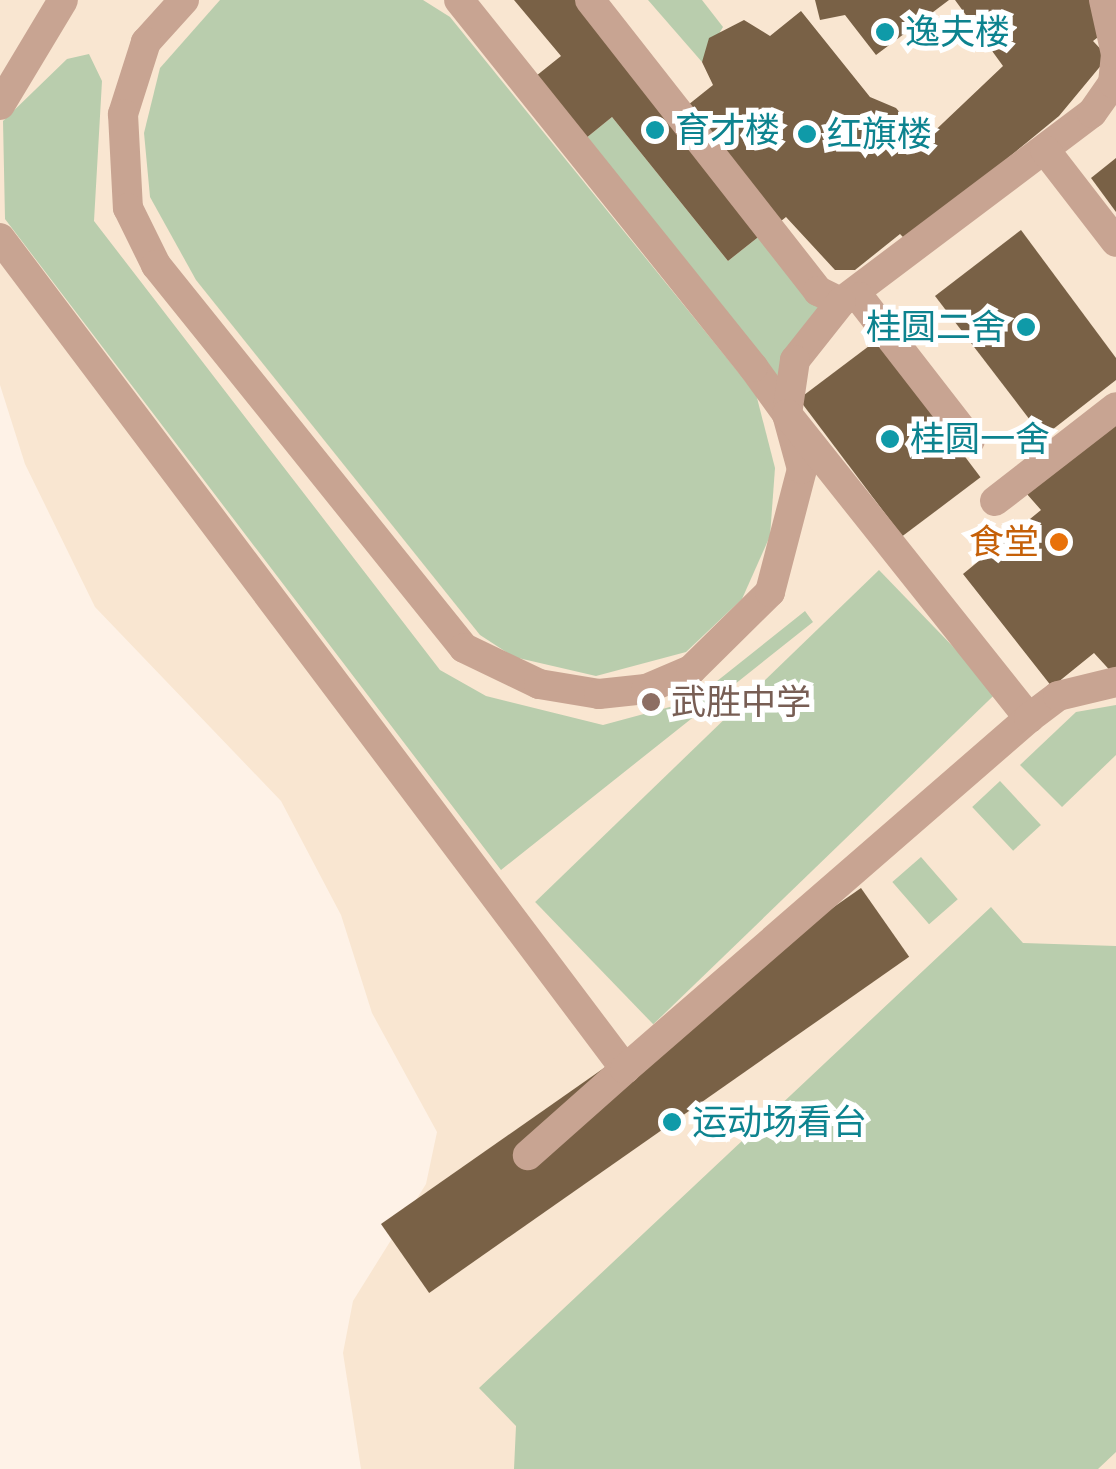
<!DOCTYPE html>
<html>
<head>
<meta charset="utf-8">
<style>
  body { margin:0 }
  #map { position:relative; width:1116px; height:1469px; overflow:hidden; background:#fef2e7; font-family:Figtree,"Noto Sans SC",sans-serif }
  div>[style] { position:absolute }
  .built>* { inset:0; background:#f9e6d1 }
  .green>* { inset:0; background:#b9cdad; transform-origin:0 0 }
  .building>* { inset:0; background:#796146; transform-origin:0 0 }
  .street>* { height:30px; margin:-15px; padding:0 15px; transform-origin:15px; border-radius:15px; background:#c8a492 }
  .dots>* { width:28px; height:28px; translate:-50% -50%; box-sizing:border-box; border:5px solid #fff; border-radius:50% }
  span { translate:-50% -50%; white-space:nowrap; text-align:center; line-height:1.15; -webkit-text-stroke:10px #fff; paint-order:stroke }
  .culture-label { font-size:35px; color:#0d838f }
  .left { translate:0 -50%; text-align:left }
  .right { translate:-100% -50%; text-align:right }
  .food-label { font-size:35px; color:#c56008 }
  .education-label { font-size:35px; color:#785e54 }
</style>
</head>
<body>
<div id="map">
  <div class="built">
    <div style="clip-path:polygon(0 0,1116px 0,1116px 1469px,361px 1469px,343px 1353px,353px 1301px,426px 1184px,437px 1132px,372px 1013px,341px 915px,281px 801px,95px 607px,25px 464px,0 385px)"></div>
  </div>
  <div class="green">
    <div style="clip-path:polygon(220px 0,423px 0,450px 17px,756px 394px,775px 468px,770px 536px,742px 599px,686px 652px,596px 676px,514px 657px,480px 635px,196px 280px,150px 197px,144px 133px,160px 68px)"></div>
    <div style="clip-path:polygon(648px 0,702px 0,723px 27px,702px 62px)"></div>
    <div style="clip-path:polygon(89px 54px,102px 81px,94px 221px,440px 670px,486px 696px,603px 725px,692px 701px,805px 611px,813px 622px,501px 870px,5px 219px,3px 121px,67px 59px)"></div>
    <div style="clip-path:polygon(612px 117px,728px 261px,767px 230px,828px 310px,783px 390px,580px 143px)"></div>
    <div style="left:879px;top:570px;width:170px;height:478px;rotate:46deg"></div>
    <div style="clip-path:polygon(1116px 705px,1116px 755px,1062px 807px,1020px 765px,1076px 712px)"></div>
    <div style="left:1000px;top:781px;width:60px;height:38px;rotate:47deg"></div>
    <div style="left:921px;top:857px;width:56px;height:38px;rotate:49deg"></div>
    <div style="clip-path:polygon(991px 907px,1023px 943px,1116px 946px,1116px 1452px,1098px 1469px,514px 1469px,516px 1426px,479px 1388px)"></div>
  </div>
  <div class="building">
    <div style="clip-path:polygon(514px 0,585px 0,767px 230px,728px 261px,612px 117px,580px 143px,531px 80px,561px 56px)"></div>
    <div style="clip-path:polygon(815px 0,949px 0,876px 55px,845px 15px,820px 20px)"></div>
    <div style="clip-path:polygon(955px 0,1098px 0,1102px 34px,1093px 41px,1108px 57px,1059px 116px,907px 241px,900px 234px,855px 270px,835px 270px,786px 217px,771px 229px,683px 109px,713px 85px,702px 62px,709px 38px,744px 20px,770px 36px,801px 11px,870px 97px,896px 108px,924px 141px,1003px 66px)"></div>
    <div style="clip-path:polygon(1116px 158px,1116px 212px,1091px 178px)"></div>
    <div style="clip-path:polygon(1021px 230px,1116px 358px,1116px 380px,1043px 437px,935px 296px)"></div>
    <div style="left:877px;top:340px;width:172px;height:98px;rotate:53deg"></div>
    <div style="clip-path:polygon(1116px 419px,1116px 677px,1094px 653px,1052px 687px,963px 574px,1041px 510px,1026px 493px)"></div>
    <div style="left:861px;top:888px;width:84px;height:586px;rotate:55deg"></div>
  </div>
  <div class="street">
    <div style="left:184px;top:0;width:57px;rotate:132.1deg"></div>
    <div style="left:146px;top:42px;width:76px;rotate:107.7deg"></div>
    <div style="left:123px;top:114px;width:94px;rotate:87deg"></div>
    <div style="left:128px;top:208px;width:64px;rotate:63.8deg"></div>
    <div style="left:156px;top:265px;width:491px;rotate:51.2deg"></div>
    <div style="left:464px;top:648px;width:83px;rotate:25.6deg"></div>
    <div style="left:539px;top:684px;width:61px;rotate:9.5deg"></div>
    <div style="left:599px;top:694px;width:47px;rotate:-6.1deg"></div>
    <div style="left:646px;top:689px;width:49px;rotate:-22.9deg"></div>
    <div style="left:691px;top:670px;width:111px;rotate:-44.6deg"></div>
    <div style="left:770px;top:592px;width:127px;rotate:-75.4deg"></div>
    <div style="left:802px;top:469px;width:57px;rotate:-105.3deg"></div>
    <div style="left:787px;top:414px;width:58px;rotate:-125.9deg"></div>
    <div style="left:753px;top:367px;width:470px;rotate:-128.7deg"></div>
    <div style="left:590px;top:0;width:370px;rotate:51.9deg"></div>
    <div style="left:818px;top:291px;width:25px;rotate:26deg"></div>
    <div style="left:841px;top:302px;width:314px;rotate:-37deg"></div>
    <div style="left:1092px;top:113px;width:37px;rotate:-55deg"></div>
    <div style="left:1113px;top:83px;width:29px;rotate:-84deg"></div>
    <div style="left:1104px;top:0;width:55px;rotate:77.5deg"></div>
    <div style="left:0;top:105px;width:122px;rotate:-59deg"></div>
    <div style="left:1045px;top:150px;width:116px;rotate:52.3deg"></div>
    <div style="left:0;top:238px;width:1040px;rotate:53.05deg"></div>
    <div style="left:625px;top:1069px;width:130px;rotate:138.4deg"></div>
    <div style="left:859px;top:297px;width:181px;rotate:52.2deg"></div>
    <div style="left:841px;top:302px;width:74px;rotate:128.4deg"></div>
    <div style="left:795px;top:360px;width:55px;rotate:98.4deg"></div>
    <div style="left:787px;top:414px;width:389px;rotate:51.5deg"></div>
    <div style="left:995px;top:501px;width:153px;rotate:-37.8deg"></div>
    <div style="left:625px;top:1069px;width:535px;rotate:-40.98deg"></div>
    <div style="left:1029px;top:718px;width:36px;rotate:-37deg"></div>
    <div style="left:1058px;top:696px;width:60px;rotate:-13.6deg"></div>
  </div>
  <div class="dots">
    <div style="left:885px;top:32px;background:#0f9aa8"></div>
    <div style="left:655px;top:130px;background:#0f9aa8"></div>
    <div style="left:807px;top:134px;background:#0f9aa8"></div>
    <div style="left:1026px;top:327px;background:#0f9aa8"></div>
    <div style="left:890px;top:439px;background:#0f9aa8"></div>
    <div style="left:1059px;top:542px;background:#e8710a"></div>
    <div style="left:651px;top:702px;background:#8d6e63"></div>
    <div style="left:672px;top:1122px;background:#0f9aa8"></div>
  </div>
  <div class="culture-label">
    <span class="left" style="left:905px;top:32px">逸夫楼</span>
    <span class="left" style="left:675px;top:130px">育才楼</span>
    <span class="left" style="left:827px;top:134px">红旗楼</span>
    <span class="right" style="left:1006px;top:327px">桂圆二舍</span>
    <span class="left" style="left:910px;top:439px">桂圆一舍</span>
    <span class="left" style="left:692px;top:1122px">运动场看台</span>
  </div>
  <div class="food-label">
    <span class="right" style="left:1039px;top:542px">食堂</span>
  </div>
  <div class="education-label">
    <span class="left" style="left:671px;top:702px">武胜中学</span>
  </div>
</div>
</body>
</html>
